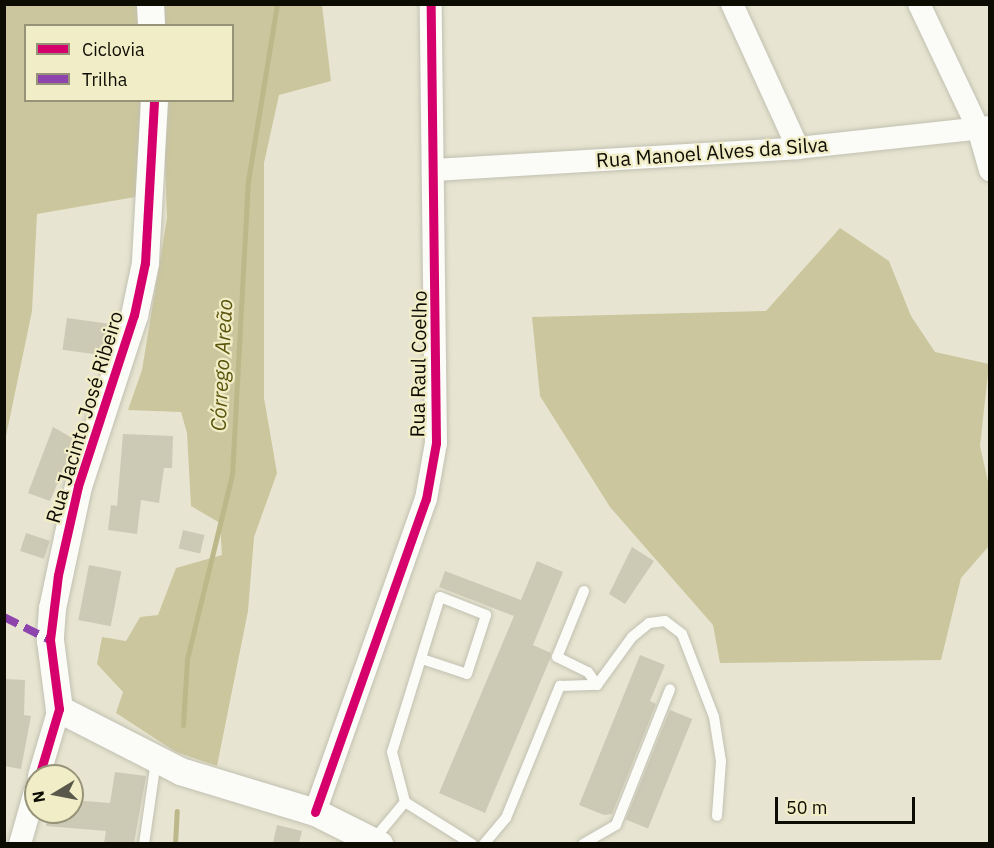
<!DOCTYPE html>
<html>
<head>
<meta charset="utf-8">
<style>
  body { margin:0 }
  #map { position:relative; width:994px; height:848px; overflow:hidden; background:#e7e5d1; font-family:"IBM Plex Sans",sans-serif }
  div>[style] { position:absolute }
  .forest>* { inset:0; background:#cbc69d }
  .stream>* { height:5px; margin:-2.5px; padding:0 2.5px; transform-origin:2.5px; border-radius:2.5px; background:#bdb889 }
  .building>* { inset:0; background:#cccab5; transform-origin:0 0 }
  .roads { filter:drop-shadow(0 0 2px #c2c0b1) drop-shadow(0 0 2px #c2c0b1) }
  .service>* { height:10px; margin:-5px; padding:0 5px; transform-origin:5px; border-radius:5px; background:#fbfbf8 }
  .minor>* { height:22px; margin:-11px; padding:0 11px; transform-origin:11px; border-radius:11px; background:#fbfbf8 }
  .tertiary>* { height:27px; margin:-13.5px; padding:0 13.5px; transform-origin:13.5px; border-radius:13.5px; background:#fbfbf8 }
  .quiet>* { height:8px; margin-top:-4px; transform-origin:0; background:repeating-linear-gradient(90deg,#8e44ad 0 15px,transparent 0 23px) }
  .cycleway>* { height:9px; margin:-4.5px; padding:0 4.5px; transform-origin:4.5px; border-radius:4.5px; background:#d6006c }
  span { translate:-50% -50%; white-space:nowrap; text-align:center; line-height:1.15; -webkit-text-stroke:4.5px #f1edc7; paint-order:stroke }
  .street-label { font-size:20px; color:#0d0c02 }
  .water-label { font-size:21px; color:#5c550c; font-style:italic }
  .frame { position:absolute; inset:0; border:6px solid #0d0c02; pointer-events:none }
  .legend { position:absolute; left:24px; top:24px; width:210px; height:78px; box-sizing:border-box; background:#f1edc7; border:2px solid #969378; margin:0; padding:8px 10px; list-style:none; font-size:18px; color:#0d0c02 }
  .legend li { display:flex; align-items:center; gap:12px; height:30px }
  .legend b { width:30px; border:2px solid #969378 }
  .north { position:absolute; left:24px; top:764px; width:60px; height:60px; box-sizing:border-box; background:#f1edc7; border:2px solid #969378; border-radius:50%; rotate:260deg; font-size:16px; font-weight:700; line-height:24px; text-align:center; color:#0d0c02 }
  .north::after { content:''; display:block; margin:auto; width:21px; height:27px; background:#59584a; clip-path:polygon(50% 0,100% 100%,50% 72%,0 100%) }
  .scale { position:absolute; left:775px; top:797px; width:140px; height:27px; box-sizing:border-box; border:3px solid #0d0c02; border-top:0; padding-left:8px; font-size:18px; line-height:21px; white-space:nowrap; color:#0d0c02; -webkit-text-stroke:4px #f1edc7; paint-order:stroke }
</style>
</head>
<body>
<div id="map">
  <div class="forest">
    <div style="clip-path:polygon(5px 5px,138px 5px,138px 25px,26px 26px,26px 100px,140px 101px,141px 196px,37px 214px,32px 311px,5px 441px)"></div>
    <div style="clip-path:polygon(160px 5px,322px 5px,331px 81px,279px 95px,264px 163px,264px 398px,277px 473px,254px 537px,248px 611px,217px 766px,176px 752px,116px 713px,123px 692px,97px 664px,102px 637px,126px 641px,140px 617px,158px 615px,176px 568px,222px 555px,220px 523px,191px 506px,187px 433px,181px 412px,128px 410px,142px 370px,167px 218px,163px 101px,232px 100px,232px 26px,161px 25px)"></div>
    <div style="clip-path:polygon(840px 228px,889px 261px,911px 316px,935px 352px,989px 364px,980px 446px,989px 486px,989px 546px,961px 578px,941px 660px,720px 663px,713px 625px,610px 507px,540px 396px,532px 317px,766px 311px)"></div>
  </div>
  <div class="stream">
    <div style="left:183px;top:725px;width:66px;rotate:-86.5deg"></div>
    <div style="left:187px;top:659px;width:189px;rotate:-76.3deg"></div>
    <div style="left:232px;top:475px;width:294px;rotate:-86.9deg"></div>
    <div style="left:248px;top:181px;width:179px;rotate:-80.7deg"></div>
    <div style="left:175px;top:844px;width:33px;rotate:-87deg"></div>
  </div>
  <div class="building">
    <div style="left:67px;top:318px;width:42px;height:32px;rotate:8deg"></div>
    <div style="clip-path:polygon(53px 427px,76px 440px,50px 501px,28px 493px)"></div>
    <div style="clip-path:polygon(123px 434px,173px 436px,172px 468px,164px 468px,159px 503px,141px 500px,137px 534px,108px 530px,111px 505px,117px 506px)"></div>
    <div style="left:183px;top:530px;width:22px;height:19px;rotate:13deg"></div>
    <div style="left:26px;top:533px;width:25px;height:19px;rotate:18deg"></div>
    <div style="clip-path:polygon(632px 547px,654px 561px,625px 604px,609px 594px)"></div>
    <div style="clip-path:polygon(537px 561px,563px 572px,533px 645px,551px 653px,550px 659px,485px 813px,439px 793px,514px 616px,439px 587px,445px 571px,521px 600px)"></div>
    <div style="left:89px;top:565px;width:33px;height:56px;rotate:11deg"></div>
    <div style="clip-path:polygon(640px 655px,665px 665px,650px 701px,656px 704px,612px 814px,604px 815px,579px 805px)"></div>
    <div style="clip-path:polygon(4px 679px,25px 680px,24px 715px,31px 716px,21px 769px,4px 766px)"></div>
    <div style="left:670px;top:710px;width:24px;height:118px;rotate:22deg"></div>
    <div style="clip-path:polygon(115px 772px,146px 776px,134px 843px,104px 843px,106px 831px,46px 826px,48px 812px,72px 812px,72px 800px,110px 803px)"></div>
    <div style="clip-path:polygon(277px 825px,302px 831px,299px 843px,273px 843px)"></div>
  </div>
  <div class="roads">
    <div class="service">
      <div style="left:584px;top:591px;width:71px;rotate:112.2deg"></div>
      <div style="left:557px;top:657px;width:34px;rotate:26deg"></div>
      <div style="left:588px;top:672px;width:16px;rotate:55deg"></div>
      <div style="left:422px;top:659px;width:47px;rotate:18.4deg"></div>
      <div style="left:467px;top:674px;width:62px;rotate:-72.1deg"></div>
      <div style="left:486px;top:615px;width:49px;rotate:-158.6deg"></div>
      <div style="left:440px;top:597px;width:162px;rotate:107.2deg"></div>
      <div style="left:392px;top:752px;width:52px;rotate:75.4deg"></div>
      <div style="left:405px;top:802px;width:79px;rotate:32.1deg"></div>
      <div style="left:375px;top:838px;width:47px;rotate:-50.2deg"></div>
      <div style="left:144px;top:844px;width:84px;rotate:-81.8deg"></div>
      <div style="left:484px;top:844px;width:34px;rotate:-50deg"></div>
      <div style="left:506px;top:818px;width:143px;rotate:-67.8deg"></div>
      <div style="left:560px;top:686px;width:37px;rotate:-2deg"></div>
      <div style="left:597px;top:685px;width:59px;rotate:-53.9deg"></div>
      <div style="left:632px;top:637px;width:22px;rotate:-39deg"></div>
      <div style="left:649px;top:623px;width:16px;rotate:-7deg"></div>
      <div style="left:665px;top:621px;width:21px;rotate:37deg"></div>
      <div style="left:682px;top:634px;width:89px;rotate:68.9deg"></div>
      <div style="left:714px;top:717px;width:45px;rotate:81deg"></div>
      <div style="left:721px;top:761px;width:55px;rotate:94.2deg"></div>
      <div style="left:583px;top:844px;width:38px;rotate:-30deg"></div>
      <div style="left:616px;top:825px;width:146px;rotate:-68.3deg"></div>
    </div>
    <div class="minor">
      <div style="left:732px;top:4px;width:158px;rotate:65.4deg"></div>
      <div style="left:919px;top:4px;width:137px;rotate:64.6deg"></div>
      <div style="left:978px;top:128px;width:44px;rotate:74.1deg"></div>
      <div style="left:433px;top:170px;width:366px;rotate:-3.4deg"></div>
      <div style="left:798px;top:148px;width:193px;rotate:-6.2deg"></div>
      <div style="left:39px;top:776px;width:70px;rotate:-73.4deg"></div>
      <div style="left:315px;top:812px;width:332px;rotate:-70.5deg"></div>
      <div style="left:426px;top:499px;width:57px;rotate:-79.9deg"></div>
      <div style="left:436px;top:443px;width:439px;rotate:-90.7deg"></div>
      <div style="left:20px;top:844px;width:58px;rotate:-74.1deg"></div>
    </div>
    <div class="tertiary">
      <div style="left:150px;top:4px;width:22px;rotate:87deg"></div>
      <div style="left:154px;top:100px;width:163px;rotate:93.2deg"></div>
      <div style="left:145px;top:263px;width:53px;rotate:101.9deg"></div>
      <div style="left:134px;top:315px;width:180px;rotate:108.1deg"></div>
      <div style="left:78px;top:486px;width:125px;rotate:102deg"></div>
      <div style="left:52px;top:608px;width:32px;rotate:94deg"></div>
      <div style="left:50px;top:640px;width:70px;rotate:82.6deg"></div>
      <div style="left:59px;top:709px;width:136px;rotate:27.1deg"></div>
      <div style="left:180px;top:771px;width:141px;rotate:16.9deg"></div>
      <div style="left:315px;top:812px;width:72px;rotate:26.6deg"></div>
    </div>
  </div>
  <div class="quiet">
    <div style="left:4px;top:617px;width:51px;rotate:26.6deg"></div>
  </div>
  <div class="cycleway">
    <div style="left:39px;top:776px;width:70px;rotate:-73.4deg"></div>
    <div style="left:59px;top:709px;width:70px;rotate:-97.4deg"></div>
    <div style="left:50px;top:640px;width:65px;rotate:-83deg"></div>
    <div style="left:58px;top:575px;width:91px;rotate:-77.3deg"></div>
    <div style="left:78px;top:486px;width:180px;rotate:-71.9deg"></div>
    <div style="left:134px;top:315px;width:53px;rotate:-78.1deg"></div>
    <div style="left:145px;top:263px;width:163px;rotate:-86.8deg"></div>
    <div style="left:315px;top:812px;width:332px;rotate:-70.5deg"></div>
    <div style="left:426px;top:499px;width:57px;rotate:-79.9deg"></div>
    <div style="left:436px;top:443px;width:439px;rotate:-90.7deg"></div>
  </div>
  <div class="street-label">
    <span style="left:712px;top:152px;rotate:-4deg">Rua Manoel Alves da Silva</span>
    <span style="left:418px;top:364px;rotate:-89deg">Rua Raul Coelho</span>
    <span style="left:84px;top:417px;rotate:-73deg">Rua Jacinto José Ribeiro</span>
  </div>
  <div class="water-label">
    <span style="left:221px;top:365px;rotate:-87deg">Córrego Areão</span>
  </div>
  <div class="frame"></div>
  <ul class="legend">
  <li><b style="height:8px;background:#d6006c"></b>Ciclovia</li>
  <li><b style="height:8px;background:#8e44ad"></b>Trilha</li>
  </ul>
  <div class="north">N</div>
  <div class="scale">50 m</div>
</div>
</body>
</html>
